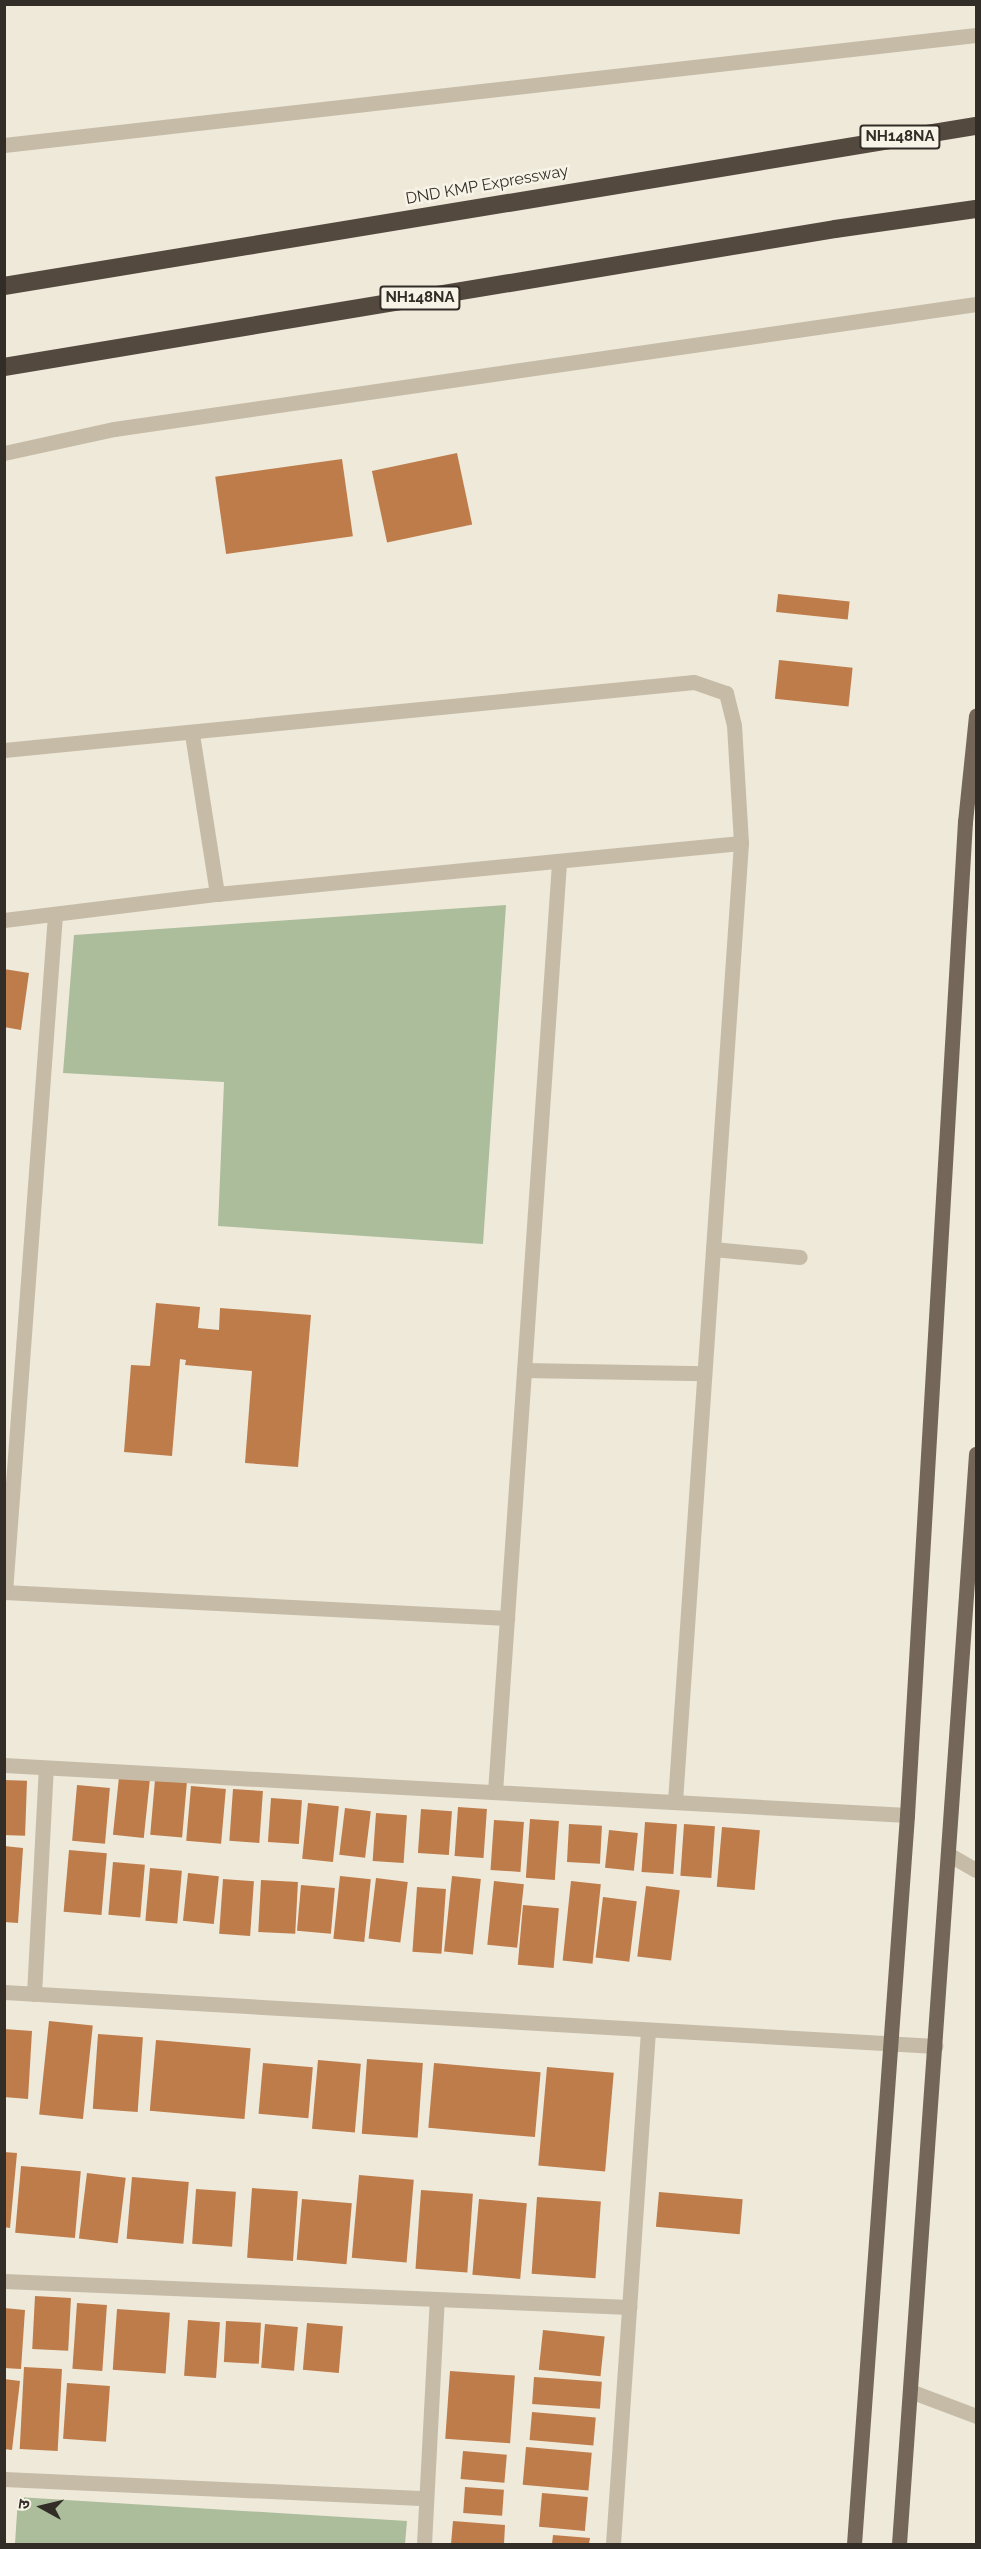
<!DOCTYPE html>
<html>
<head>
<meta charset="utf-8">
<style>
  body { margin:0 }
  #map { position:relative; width:981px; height:2549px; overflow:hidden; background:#efe9da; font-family:Raleway,"Noto Sans Devanagari",sans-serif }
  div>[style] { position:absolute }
  .green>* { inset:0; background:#abbd9b }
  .building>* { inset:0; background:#bd7c4a; transform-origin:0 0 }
  .minor>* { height:15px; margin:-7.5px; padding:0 7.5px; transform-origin:7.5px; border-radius:7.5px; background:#c6bba7 }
  .major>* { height:15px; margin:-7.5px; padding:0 7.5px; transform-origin:7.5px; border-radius:7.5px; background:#746759 }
  .highway>* { height:18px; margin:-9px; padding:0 9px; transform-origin:9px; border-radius:9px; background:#54493f }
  span { translate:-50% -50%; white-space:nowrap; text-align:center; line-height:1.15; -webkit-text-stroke:5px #f7f3e6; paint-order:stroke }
  .shield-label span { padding:2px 4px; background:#f7f3e6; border:2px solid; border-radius:4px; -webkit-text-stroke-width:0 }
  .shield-label { font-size:15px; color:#332d27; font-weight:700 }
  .street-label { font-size:16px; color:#332d27 }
  .frame { position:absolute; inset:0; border:6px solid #332d27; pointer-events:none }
  .north { position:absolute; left:12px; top:2477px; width:60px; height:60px; -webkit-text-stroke:4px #f7f3e6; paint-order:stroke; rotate:278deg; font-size:16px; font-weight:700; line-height:24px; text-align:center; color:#332d27 }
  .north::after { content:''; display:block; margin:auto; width:21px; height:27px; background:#332d27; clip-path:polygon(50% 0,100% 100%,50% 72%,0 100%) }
</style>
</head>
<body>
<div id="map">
  <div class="green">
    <div style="clip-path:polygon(506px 905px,483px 1244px,218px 1226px,224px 1082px,63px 1073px,74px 935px)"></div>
    <div style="clip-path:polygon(18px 2497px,407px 2521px,405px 2544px,15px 2544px)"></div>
  </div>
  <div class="building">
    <div style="left:457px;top:453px;width:73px;height:87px;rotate:78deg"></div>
    <div style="left:342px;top:459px;width:78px;height:128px;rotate:82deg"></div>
    <div style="left:778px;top:594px;width:72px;height:18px;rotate:6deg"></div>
    <div style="left:779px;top:660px;width:74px;height:39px;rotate:6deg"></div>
    <div style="clip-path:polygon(4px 969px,29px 973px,21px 1030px,4px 1027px)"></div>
    <div style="clip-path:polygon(156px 1303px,200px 1307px,198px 1328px,219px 1330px,220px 1308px,311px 1315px,298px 1467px,245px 1463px,252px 1371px,185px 1365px,186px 1360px,180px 1359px,172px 1456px,124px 1452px,131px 1365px,150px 1366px)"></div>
    <div style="left:119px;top:1777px;width:31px;height:58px;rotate:6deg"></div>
    <div style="left:4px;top:1780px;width:23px;height:55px;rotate:2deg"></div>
    <div style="left:155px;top:1780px;width:32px;height:55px;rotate:5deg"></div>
    <div style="left:77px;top:1785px;width:33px;height:56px;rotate:5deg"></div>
    <div style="left:191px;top:1786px;width:35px;height:55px;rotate:5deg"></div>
    <div style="left:233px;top:1789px;width:30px;height:52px;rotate:4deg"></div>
    <div style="left:271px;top:1798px;width:31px;height:44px;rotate:4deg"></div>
    <div style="left:308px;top:1803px;width:31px;height:56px;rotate:6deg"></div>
    <div style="left:458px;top:1807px;width:29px;height:49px;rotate:4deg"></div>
    <div style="left:345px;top:1808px;width:26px;height:47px;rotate:7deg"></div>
    <div style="left:421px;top:1809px;width:31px;height:44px;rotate:4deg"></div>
    <div style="left:376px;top:1813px;width:31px;height:48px;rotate:4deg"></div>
    <div style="left:530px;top:1819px;width:29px;height:59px;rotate:4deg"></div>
    <div style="left:494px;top:1820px;width:30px;height:50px;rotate:4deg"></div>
    <div style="left:645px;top:1822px;width:32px;height:50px;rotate:4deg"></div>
    <div style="left:569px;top:1824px;width:33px;height:38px;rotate:3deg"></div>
    <div style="left:684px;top:1824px;width:31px;height:52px;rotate:4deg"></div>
    <div style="left:722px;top:1827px;width:38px;height:60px;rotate:5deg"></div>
    <div style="left:609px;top:1830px;width:29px;height:38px;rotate:6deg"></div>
    <div style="clip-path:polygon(4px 1846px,23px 1848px,18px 1923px,4px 1922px)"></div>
    <div style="left:69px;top:1850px;width:38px;height:62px;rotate:5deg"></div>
    <div style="left:113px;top:1862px;width:32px;height:53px;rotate:5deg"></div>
    <div style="left:150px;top:1868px;width:32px;height:53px;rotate:5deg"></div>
    <div style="left:188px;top:1873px;width:31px;height:48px;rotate:6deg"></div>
    <div style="left:340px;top:1876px;width:31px;height:63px;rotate:6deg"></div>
    <div style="left:452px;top:1876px;width:29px;height:76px;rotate:6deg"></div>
    <div style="left:376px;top:1878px;width:32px;height:61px;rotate:7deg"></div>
    <div style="left:223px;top:1879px;width:31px;height:55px;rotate:4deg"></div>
    <div style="left:261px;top:1880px;width:37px;height:52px;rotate:3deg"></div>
    <div style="left:494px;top:1881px;width:30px;height:64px;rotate:6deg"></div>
    <div style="left:571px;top:1881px;width:30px;height:80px;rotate:6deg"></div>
    <div style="left:301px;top:1885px;width:34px;height:46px;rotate:5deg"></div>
    <div style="left:646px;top:1886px;width:34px;height:71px;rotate:7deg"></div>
    <div style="left:417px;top:1887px;width:29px;height:65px;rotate:4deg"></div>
    <div style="left:603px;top:1897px;width:34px;height:61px;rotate:7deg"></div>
    <div style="left:523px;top:1905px;width:36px;height:60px;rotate:5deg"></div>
    <div style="left:49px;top:2021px;width:44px;height:94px;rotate:6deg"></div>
    <div style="clip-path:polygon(4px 2029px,32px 2031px,28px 2099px,4px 2097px)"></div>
    <div style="left:98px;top:2034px;width:45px;height:75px;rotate:4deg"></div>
    <div style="left:156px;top:2040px;width:95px;height:71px;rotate:5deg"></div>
    <div style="left:367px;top:2059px;width:56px;height:75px;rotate:4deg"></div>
    <div style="left:318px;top:2060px;width:43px;height:69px;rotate:5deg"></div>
    <div style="left:263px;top:2063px;width:50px;height:51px;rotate:5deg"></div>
    <div style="left:434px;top:2063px;width:107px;height:65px;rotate:5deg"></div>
    <div style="left:547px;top:2067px;width:67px;height:99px;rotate:5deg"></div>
    <div style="clip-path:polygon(4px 2152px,17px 2153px,10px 2228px,4px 2227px)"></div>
    <div style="left:21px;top:2166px;width:60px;height:67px;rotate:5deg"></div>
    <div style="left:87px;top:2173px;width:39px;height:66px;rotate:7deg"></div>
    <div style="left:359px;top:2175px;width:55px;height:83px;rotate:5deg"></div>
    <div style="left:132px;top:2177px;width:57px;height:62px;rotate:5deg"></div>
    <div style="left:252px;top:2188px;width:46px;height:70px;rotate:4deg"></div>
    <div style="left:196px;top:2189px;width:40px;height:55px;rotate:4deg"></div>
    <div style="left:421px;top:2190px;width:52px;height:79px;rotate:4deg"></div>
    <div style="left:659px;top:2192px;width:84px;height:35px;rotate:5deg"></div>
    <div style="left:537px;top:2197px;width:64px;height:77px;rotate:4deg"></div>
    <div style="left:302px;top:2199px;width:50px;height:61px;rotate:5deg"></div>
    <div style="left:479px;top:2199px;width:48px;height:76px;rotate:5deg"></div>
    <div style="left:35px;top:2296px;width:36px;height:53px;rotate:3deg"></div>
    <div style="left:77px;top:2303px;width:30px;height:66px;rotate:4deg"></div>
    <div style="clip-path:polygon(4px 2308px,25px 2310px,21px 2369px,4px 2368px)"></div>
    <div style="left:117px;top:2309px;width:53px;height:61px;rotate:4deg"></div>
    <div style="left:188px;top:2320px;width:32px;height:56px;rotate:4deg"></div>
    <div style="left:226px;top:2321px;width:35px;height:41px;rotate:3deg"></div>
    <div style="left:307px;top:2323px;width:36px;height:47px;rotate:5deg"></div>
    <div style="left:265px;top:2324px;width:33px;height:44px;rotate:5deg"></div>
    <div style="left:543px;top:2330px;width:62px;height:40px;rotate:6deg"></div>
    <div style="left:24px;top:2367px;width:38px;height:82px;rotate:3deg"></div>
    <div style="left:450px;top:2371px;width:65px;height:68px;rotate:4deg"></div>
    <div style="left:534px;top:2377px;width:68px;height:27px;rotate:4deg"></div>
    <div style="clip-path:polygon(4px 2379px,20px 2381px,12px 2450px,4px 2449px)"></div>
    <div style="left:67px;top:2383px;width:43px;height:56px;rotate:4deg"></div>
    <div style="left:532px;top:2412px;width:64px;height:28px;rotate:5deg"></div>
    <div style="left:526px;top:2447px;width:66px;height:38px;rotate:5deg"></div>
    <div style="left:463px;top:2451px;width:44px;height:28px;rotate:5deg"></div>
    <div style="left:465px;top:2487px;width:39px;height:26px;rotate:4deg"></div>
    <div style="left:542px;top:2493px;width:46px;height:34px;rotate:5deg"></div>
    <div style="clip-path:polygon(453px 2521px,505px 2525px,504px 2544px,451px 2544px)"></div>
    <div style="clip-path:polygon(553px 2535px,590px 2538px,589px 2544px,552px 2544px)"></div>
  </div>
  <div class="minor">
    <div style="left:4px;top:145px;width:978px;rotate:-6.46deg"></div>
    <div style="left:4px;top:453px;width:113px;rotate:-12.3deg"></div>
    <div style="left:114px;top:429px;width:871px;rotate:-8.25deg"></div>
    <div style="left:192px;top:734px;width:162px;rotate:81.1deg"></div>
    <div style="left:4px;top:750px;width:693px;rotate:-5.63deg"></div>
    <div style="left:694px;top:682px;width:34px;rotate:19deg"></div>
    <div style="left:726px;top:693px;width:33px;rotate:76deg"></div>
    <div style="left:734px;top:725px;width:118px;rotate:86.6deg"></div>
    <div style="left:741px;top:843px;width:961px;rotate:93.94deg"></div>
    <div style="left:4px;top:920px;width:215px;rotate:-7deg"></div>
    <div style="left:217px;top:894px;width:526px;rotate:-5.56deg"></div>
    <div style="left:713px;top:1249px;width:87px;rotate:5.3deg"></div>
    <div style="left:524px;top:1370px;width:180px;rotate:1deg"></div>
    <div style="left:4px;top:1592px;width:504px;rotate:2.96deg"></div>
    <div style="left:5px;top:1592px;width:679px;rotate:-85.78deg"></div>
    <div style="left:4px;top:1765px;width:904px;rotate:3.17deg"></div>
    <div style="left:495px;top:1792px;width:932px;rotate:-86.06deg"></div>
    <div style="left:948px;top:1854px;width:32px;rotate:30deg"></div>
    <div style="left:4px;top:1992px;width:933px;rotate:3.32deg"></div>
    <div style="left:34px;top:1994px;width:226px;rotate:-87deg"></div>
    <div style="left:4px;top:2281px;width:626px;rotate:2.38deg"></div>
    <div style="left:910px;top:2391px;width:71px;rotate:20.7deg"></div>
    <div style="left:4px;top:2479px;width:422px;rotate:2.6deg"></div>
    <div style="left:424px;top:2544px;width:245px;rotate:-87deg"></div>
    <div style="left:613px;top:2544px;width:515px;rotate:-86.1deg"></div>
  </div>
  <div class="major">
    <div style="left:854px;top:2544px;width:731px;rotate:-85.84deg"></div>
    <div style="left:907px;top:1815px;width:995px;rotate:-86.66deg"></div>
    <div style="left:965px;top:822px;width:107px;rotate:-84.1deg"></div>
    <div style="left:899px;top:2544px;width:1093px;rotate:-85.96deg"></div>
  </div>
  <div class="highway">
    <div style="left:4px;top:286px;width:985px;rotate:-9.35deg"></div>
    <div style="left:4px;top:367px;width:842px;rotate:-9.43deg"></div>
    <div style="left:835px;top:229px;width:142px;rotate:-8.1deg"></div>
  </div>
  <div class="shield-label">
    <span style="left:900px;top:137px">NH148NA</span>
    <span style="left:420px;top:298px">NH148NA</span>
  </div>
  <div class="street-label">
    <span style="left:487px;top:185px;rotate:-10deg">DND KMP Expressway</span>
  </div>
  <div class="frame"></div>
  <div class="north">उ</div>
</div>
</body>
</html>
